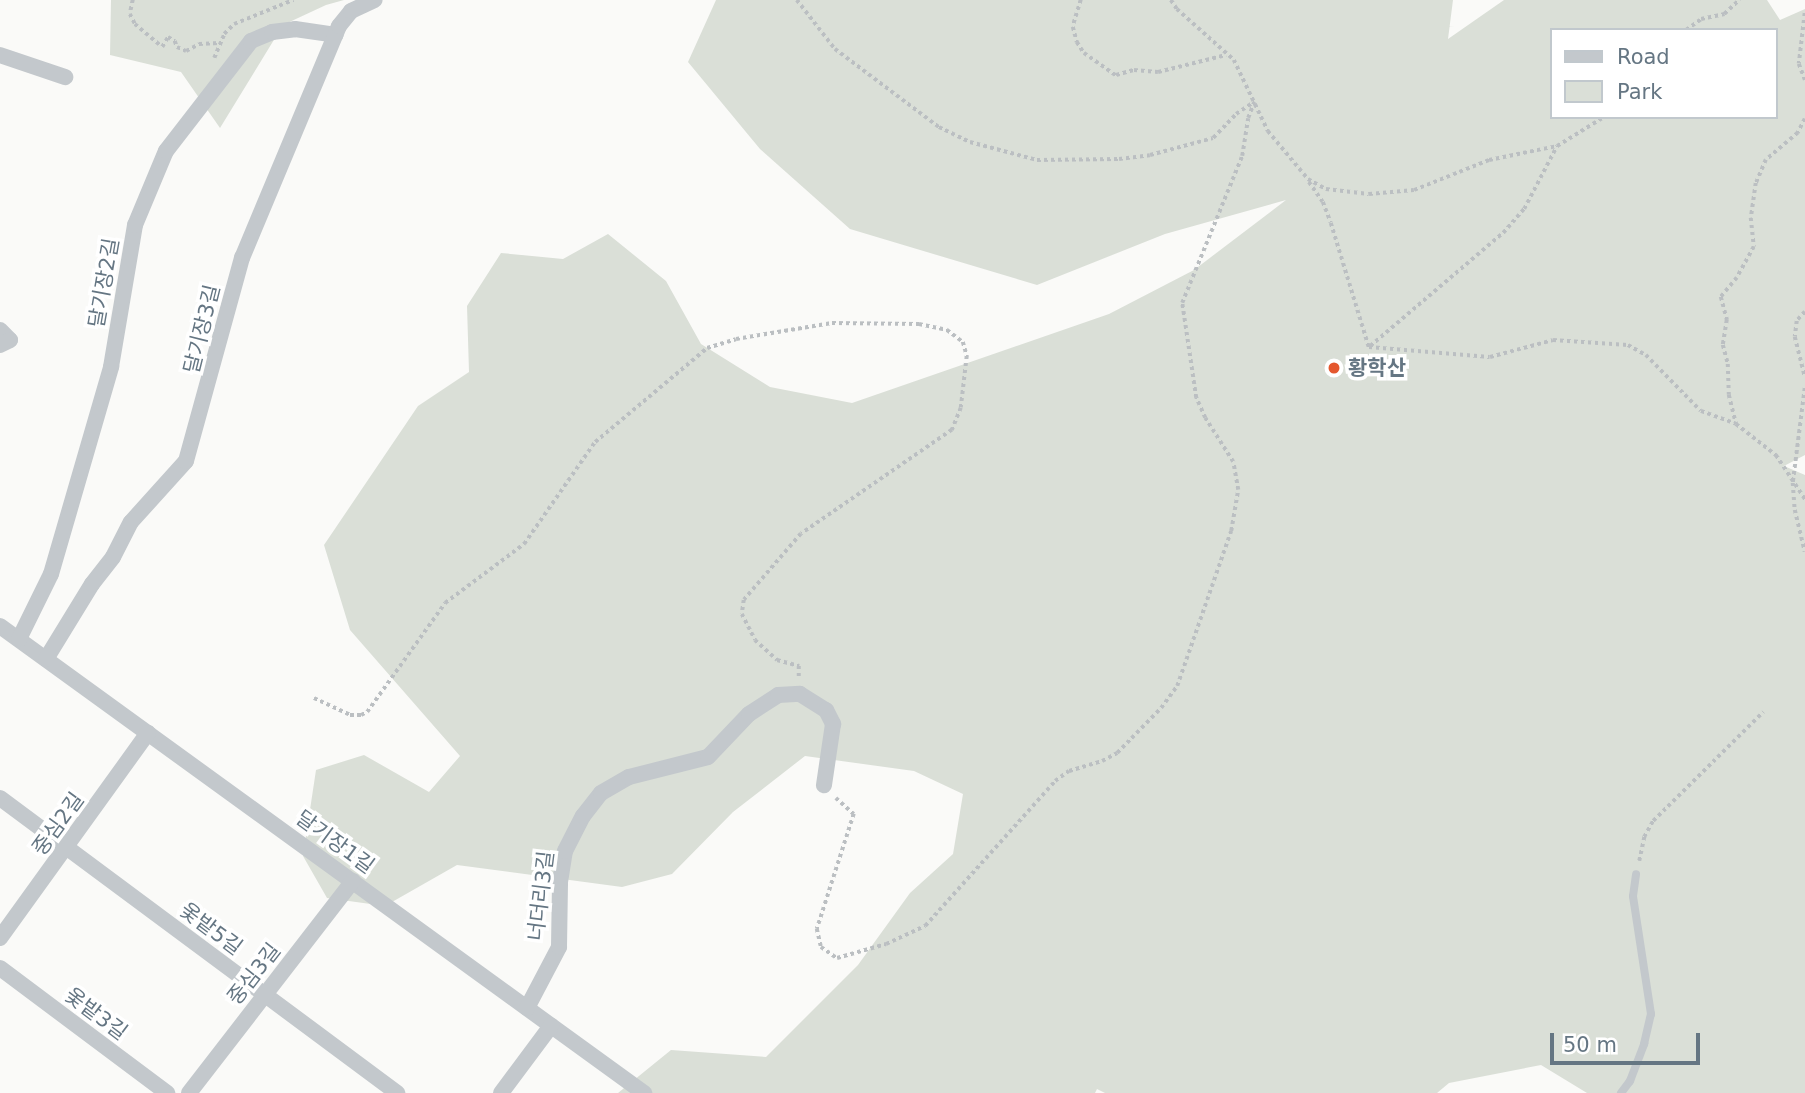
<!DOCTYPE html>
<html>
<head>
<meta charset="utf-8">
<style>
  body { margin:0 }
  #map { position:relative; width:1805px; height:1093px; overflow:hidden; background:#fafaf8; font-family:"DejaVu Sans","Noto Sans KR",sans-serif }
  div>[style] { position:absolute }
  .green>* { inset:0; background:#dadfd7 }
  .path>* { height:3.5px; margin-top:-1.75px; transform-origin:0; background:repeating-linear-gradient(90deg,#bbbfc2 0 3.5px,transparent 0 7px) }
  .service>* { height:8px; margin:-4px; padding:0 4px; transform-origin:4px; border-radius:4px; background:#c3c8cc }
  .minor>* { height:16px; margin:-8px; padding:0 8px; transform-origin:8px; border-radius:8px; background:#c3c8cc }
  .dots>* { width:19px; height:19px; translate:-50% -50%; box-sizing:border-box; border:4px solid #fff; border-radius:50% }
  span { translate:-50% -50%; white-space:nowrap; text-align:center; line-height:1.15; -webkit-text-stroke:7px #fff; paint-order:stroke }
  .street-label { font-size:21px; color:#657683 }
  .poi-label { font-size:21px; color:#657683; font-weight:700 }
  .left { translate:0 -50%; text-align:left }
  .legend { position:absolute; left:1550px; top:28px; width:228px; height:91px; box-sizing:border-box; background:#fff; border:2px solid #c1c8cd; margin:0; padding:9px 12px; list-style:none; font-size:21px; color:#657683 }
  .legend li { display:flex; align-items:center; gap:14px; height:35px }
  .legend b { width:35px; border:2px solid #c1c8cd }
  .scale { position:absolute; left:1550px; top:1033px; width:150px; height:32px; box-sizing:border-box; border:4px solid #657683; border-top:0; padding-left:9px; font-size:21px; line-height:24px; white-space:nowrap; color:#657683; -webkit-text-stroke:5px #fff; paint-order:stroke }
</style>
</head>
<body>
<div id="map">
  <div class="green">
    <div style="clip-path:polygon(111px 0,344px 0,326px 5px,283px 25px,220px 128px,181px 72px,110px 55px)"></div>
    <div style="clip-path:polygon(evenodd,716px 0,1453px 0,1448px 39px,1504px 0,1767px 0,1780px 20px,1805px 9px,1805px 455px,1784px 466px,1805px 475px,1805px 1093px,1587px 1093px,1541px 1065px,1449px 1083px,1437px 1093px,1105px 1093px,1097px 1089px,1095px 1093px,618px 1093px,671px 1050px,766px 1057px,858px 965px,910px 893px,953px 854px,963px 794px,914px 771px,805px 756px,733px 812px,672px 874px,622px 887px,457px 865px,385px 906px,327px 898px,303px 856px,316px 770px,364px 755px,429px 792px,460px 756px,350px 630px,324px 545px,418px 406px,469px 372px,467px 306px,501px 253px,563px 259px,608px 234px,666px 281px,701px 344px,770px 387px,852px 403px,1109px 314px,1194px 270px,1286px 200px,1165px 234px,1037px 285px,850px 229px,760px 149px,688px 62px,716px 0,1551px 30px,1775px 30px,1775px 117px,1551px 117px,1551px 30px)"></div>
  </div>
  <div class="path">
    <div style="left:133px;top:0;width:14px;rotate:102deg"></div>
    <div style="left:130px;top:14px;width:11px;rotate:63deg"></div>
    <div style="left:135px;top:24px;width:35px;rotate:40deg"></div>
    <div style="left:162px;top:47px;width:12px;rotate:-59deg"></div>
    <div style="left:168px;top:37px;width:8px;rotate:30deg"></div>
    <div style="left:175px;top:41px;width:6px;rotate:72deg"></div>
    <div style="left:177px;top:47px;width:10px;rotate:24deg"></div>
    <div style="left:186px;top:51px;width:15px;rotate:-28deg"></div>
    <div style="left:199px;top:44px;width:20px;rotate:-3deg"></div>
    <div style="left:797px;top:0;width:62px;rotate:52.2deg"></div>
    <div style="left:835px;top:49px;width:130px;rotate:36.9deg"></div>
    <div style="left:939px;top:127px;width:34px;rotate:26deg"></div>
    <div style="left:970px;top:142px;width:69px;rotate:15deg"></div>
    <div style="left:1037px;top:160px;width:82px;rotate:-0.7deg"></div>
    <div style="left:1119px;top:159px;width:31px;rotate:-7deg"></div>
    <div style="left:1150px;top:155px;width:65px;rotate:-15.1deg"></div>
    <div style="left:1213px;top:138px;width:33px;rotate:-46deg"></div>
    <div style="left:1236px;top:114px;width:22px;rotate:-34deg"></div>
    <div style="left:1081px;top:0;width:28px;rotate:107deg"></div>
    <div style="left:1073px;top:27px;width:16px;rotate:75deg"></div>
    <div style="left:1077px;top:42px;width:13px;rotate:58deg"></div>
    <div style="left:1084px;top:53px;width:39px;rotate:35deg"></div>
    <div style="left:1116px;top:75px;width:19px;rotate:-16deg"></div>
    <div style="left:1134px;top:70px;width:24px;rotate:5deg"></div>
    <div style="left:1158px;top:72px;width:70px;rotate:-14deg"></div>
    <div style="left:1171px;top:0;width:11px;rotate:56deg"></div>
    <div style="left:1177px;top:9px;width:76px;rotate:41.8deg"></div>
    <div style="left:1234px;top:60px;width:79px;rotate:64.4deg"></div>
    <div style="left:1268px;top:131px;width:62px;rotate:50.2deg"></div>
    <div style="left:1308px;top:179px;width:21px;rotate:29deg"></div>
    <div style="left:1326px;top:189px;width:43px;rotate:6.6deg"></div>
    <div style="left:1369px;top:194px;width:45px;rotate:-5.1deg"></div>
    <div style="left:1414px;top:190px;width:81px;rotate:-21.8deg"></div>
    <div style="left:1489px;top:160px;width:69px;rotate:-11.6deg"></div>
    <div style="left:1557px;top:146px;width:55px;rotate:-31.7deg"></div>
    <div style="left:1805px;top:13px;width:51px;rotate:96.7deg"></div>
    <div style="left:1799px;top:64px;width:17px;rotate:69deg"></div>
    <div style="left:1686px;top:30px;width:19px;rotate:-36deg"></div>
    <div style="left:1701px;top:19px;width:24px;rotate:-12deg"></div>
    <div style="left:1724px;top:14px;width:21px;rotate:-43deg"></div>
    <div style="left:214px;top:58px;width:26px;rotate:-67deg"></div>
    <div style="left:224px;top:34px;width:14px;rotate:-45deg"></div>
    <div style="left:234px;top:24px;width:64px;rotate:-22.1deg"></div>
    <div style="left:1805px;top:119px;width:16px;rotate:117deg"></div>
    <div style="left:1798px;top:133px;width:42px;rotate:139.8deg"></div>
    <div style="left:1766px;top:160px;width:25px;rotate:113deg"></div>
    <div style="left:1756px;top:183px;width:35px;rotate:98deg"></div>
    <div style="left:1751px;top:218px;width:29px;rotate:84deg"></div>
    <div style="left:1754px;top:247px;width:35px;rotate:119deg"></div>
    <div style="left:1737px;top:278px;width:25px;rotate:130deg"></div>
    <div style="left:1721px;top:297px;width:24px;rotate:75deg"></div>
    <div style="left:1727px;top:320px;width:25px;rotate:99deg"></div>
    <div style="left:1723px;top:345px;width:20px;rotate:75deg"></div>
    <div style="left:1728px;top:364px;width:31px;rotate:88deg"></div>
    <div style="left:1729px;top:395px;width:30px;rotate:76deg"></div>
    <div style="left:1736px;top:424px;width:51px;rotate:37.8deg"></div>
    <div style="left:1776px;top:455px;width:53px;rotate:56.6deg"></div>
    <div style="left:1309px;top:182px;width:24px;rotate:55deg"></div>
    <div style="left:1323px;top:202px;width:22px;rotate:69deg"></div>
    <div style="left:1331px;top:223px;width:130px;rotate:73deg"></div>
    <div style="left:1805px;top:312px;width:12px;rotate:132deg"></div>
    <div style="left:1797px;top:321px;width:16px;rotate:97deg"></div>
    <div style="left:1795px;top:337px;width:41px;rotate:76deg"></div>
    <div style="left:1370px;top:346px;width:175px;rotate:-40.4deg"></div>
    <div style="left:1503px;top:233px;width:32px;rotate:-49deg"></div>
    <div style="left:1524px;top:209px;width:71px;rotate:-62.4deg"></div>
    <div style="left:1369px;top:347px;width:121px;rotate:4.7deg"></div>
    <div style="left:1490px;top:357px;width:65px;rotate:-15.1deg"></div>
    <div style="left:1553px;top:340px;width:75px;rotate:3.8deg"></div>
    <div style="left:1628px;top:345px;width:21px;rotate:29deg"></div>
    <div style="left:1646px;top:355px;width:78px;rotate:45.5deg"></div>
    <div style="left:1701px;top:411px;width:37px;rotate:20deg"></div>
    <div style="left:1805px;top:388px;width:96px;rotate:97.2deg"></div>
    <div style="left:1793px;top:483px;width:27px;rotate:86deg"></div>
    <div style="left:1795px;top:510px;width:43px;rotate:76.6deg"></div>
    <div style="left:314px;top:698px;width:40px;rotate:25deg"></div>
    <div style="left:350px;top:715px;width:11px"></div>
    <div style="left:361px;top:715px;width:7px;rotate:-27deg"></div>
    <div style="left:367px;top:712px;width:134px;rotate:-54.4deg"></div>
    <div style="left:445px;top:603px;width:99px;rotate:-36.8deg"></div>
    <div style="left:524px;top:544px;width:124px;rotate:-55.2deg"></div>
    <div style="left:595px;top:442px;width:146px;rotate:-40deg"></div>
    <div style="left:707px;top:348px;width:30px;rotate:-17deg"></div>
    <div style="left:736px;top:339px;width:97px;rotate:-9.5deg"></div>
    <div style="left:832px;top:323px;width:87px;rotate:0.7deg"></div>
    <div style="left:919px;top:324px;width:29px;rotate:12deg"></div>
    <div style="left:947px;top:330px;width:20px;rotate:37deg"></div>
    <div style="left:963px;top:342px;width:15px;rotate:74deg"></div>
    <div style="left:967px;top:356px;width:52px;rotate:96.6deg"></div>
    <div style="left:961px;top:408px;width:24px;rotate:112deg"></div>
    <div style="left:952px;top:430px;width:183px;rotate:145.4deg"></div>
    <div style="left:801px;top:534px;width:87px;rotate:130.8deg"></div>
    <div style="left:744px;top:600px;width:14px;rotate:98deg"></div>
    <div style="left:742px;top:614px;width:29px;rotate:63deg"></div>
    <div style="left:755px;top:640px;width:30px;rotate:42deg"></div>
    <div style="left:777px;top:660px;width:23px;rotate:15deg"></div>
    <div style="left:799px;top:666px;width:12px;rotate:90deg"></div>
    <div style="left:836px;top:798px;width:24px;rotate:42deg"></div>
    <div style="left:854px;top:814px;width:121px;rotate:107.8deg"></div>
    <div style="left:817px;top:929px;width:18px;rotate:77deg"></div>
    <div style="left:821px;top:947px;width:19px;rotate:35deg"></div>
    <div style="left:837px;top:958px;width:51px;rotate:-15.9deg"></div>
    <div style="left:886px;top:944px;width:43px;rotate:-24.8deg"></div>
    <div style="left:925px;top:926px;width:195px;rotate:-48.1deg"></div>
    <div style="left:1055px;top:781px;width:17px;rotate:-36deg"></div>
    <div style="left:1069px;top:771px;width:34px;rotate:-17deg"></div>
    <div style="left:1102px;top:761px;width:17px;rotate:-28deg"></div>
    <div style="left:1117px;top:753px;width:63px;rotate:-45.6deg"></div>
    <div style="left:1161px;top:708px;width:27px;rotate:-54deg"></div>
    <div style="left:1177px;top:686px;width:164px;rotate:-70.8deg"></div>
    <div style="left:1231px;top:531px;width:42px;rotate:-80.3deg"></div>
    <div style="left:1238px;top:490px;width:28px;rotate:-100deg"></div>
    <div style="left:1233px;top:462px;width:52px;rotate:-122.5deg"></div>
    <div style="left:1205px;top:418px;width:22px;rotate:-114deg"></div>
    <div style="left:1196px;top:398px;width:96px;rotate:-98.4deg"></div>
    <div style="left:1182px;top:303px;width:159px;rotate:-67.8deg"></div>
    <div style="left:1242px;top:156px;width:38px;rotate:-81deg"></div>
    <div style="left:1248px;top:118px;width:17px;rotate:-69deg"></div>
    <div style="left:1639px;top:861px;width:25px;rotate:-78deg"></div>
    <div style="left:1644px;top:837px;width:18px;rotate:-61deg"></div>
    <div style="left:1653px;top:821px;width:155px;rotate:-44.7deg"></div>
  </div>
  <div class="service">
    <div style="left:1621px;top:1093px;width:15px;rotate:-53deg"></div>
    <div style="left:1630px;top:1081px;width:40px;rotate:-69deg"></div>
    <div style="left:1644px;top:1044px;width:31px;rotate:-77deg"></div>
    <div style="left:1651px;top:1014px;width:119px;rotate:-98.7deg"></div>
    <div style="left:1633px;top:896px;width:22px;rotate:-82deg"></div>
  </div>
  <div class="minor">
    <div style="left:0;top:55px;width:69px;rotate:18.7deg"></div>
    <div style="left:0;top:330px;width:14px;rotate:45deg"></div>
    <div style="left:10px;top:340px;width:11px;rotate:153deg"></div>
    <div style="left:0;top:626px;width:796px;rotate:35.95deg"></div>
    <div style="left:19px;top:639px;width:72px;rotate:-63.8deg"></div>
    <div style="left:51px;top:574px;width:216px;rotate:-73.8deg"></div>
    <div style="left:111px;top:367px;width:144px;rotate:-80.4deg"></div>
    <div style="left:135px;top:225px;width:80px;rotate:-67.3deg"></div>
    <div style="left:166px;top:151px;width:139px;rotate:-52.3deg"></div>
    <div style="left:251px;top:41px;width:23px;rotate:-23deg"></div>
    <div style="left:272px;top:32px;width:23px;rotate:-7deg"></div>
    <div style="left:295px;top:29px;width:41px;rotate:8.3deg"></div>
    <div style="left:46px;top:659px;width:88px;rotate:-58.5deg"></div>
    <div style="left:92px;top:584px;width:34px;rotate:-52deg"></div>
    <div style="left:113px;top:557px;width:39px;rotate:-63deg"></div>
    <div style="left:131px;top:522px;width:82px;rotate:-48deg"></div>
    <div style="left:186px;top:461px;width:211px;rotate:-74.6deg"></div>
    <div style="left:242px;top:258px;width:251px;rotate:-67.3deg"></div>
    <div style="left:339px;top:26px;width:19px;rotate:-51deg"></div>
    <div style="left:351px;top:11px;width:26px;rotate:-25deg"></div>
    <div style="left:0;top:798px;width:495px;rotate:36.6deg"></div>
    <div style="left:0;top:938px;width:253px;rotate:-54.2deg"></div>
    <div style="left:0;top:968px;width:209px;rotate:36.8deg"></div>
    <div style="left:527px;top:1008px;width:69px;rotate:-62.3deg"></div>
    <div style="left:559px;top:947px;width:65px;rotate:-89.1deg"></div>
    <div style="left:560px;top:882px;width:31px;rotate:-81deg"></div>
    <div style="left:565px;top:851px;width:39px;rotate:-63deg"></div>
    <div style="left:583px;top:816px;width:29px;rotate:-52deg"></div>
    <div style="left:601px;top:793px;width:32px;rotate:-30deg"></div>
    <div style="left:629px;top:777px;width:81px;rotate:-14.2deg"></div>
    <div style="left:708px;top:757px;width:59px;rotate:-46.4deg"></div>
    <div style="left:749px;top:714px;width:35px;rotate:-33deg"></div>
    <div style="left:778px;top:695px;width:22px;rotate:-3deg"></div>
    <div style="left:800px;top:694px;width:31px;rotate:32deg"></div>
    <div style="left:826px;top:710px;width:16px;rotate:63deg"></div>
    <div style="left:833px;top:724px;width:62px;rotate:98.4deg"></div>
    <div style="left:189px;top:1093px;width:268px;rotate:-52.3deg"></div>
    <div style="left:501px;top:1093px;width:84px;rotate:-53.3deg"></div>
  </div>
  <div class="dots">
    <div style="left:1334px;top:368px;background:#e4572e"></div>
  </div>
  <div class="street-label">
    <span style="left:104px;top:283px;rotate:-80deg">달기장2길</span>
    <span style="left:202px;top:329px;rotate:-76deg">달기장3길</span>
    <span style="left:58px;top:824px;rotate:-54deg">중심2길</span>
    <span style="left:335px;top:842px;rotate:36deg">달기장1길</span>
    <span style="left:541px;top:896px;rotate:-83deg">너더리3길</span>
    <span style="left:211px;top:929px;rotate:37deg">옻밭5길</span>
    <span style="left:254px;top:974px;rotate:-52deg">중심3길</span>
    <span style="left:96px;top:1014px;rotate:37deg">옻밭3길</span>
  </div>
  <div class="poi-label">
    <span class="left" style="left:1348px;top:368px">황학산</span>
  </div>
  <ul class="legend">
  <li><b style="height:9px;background:#c3c8cc"></b>Road</li>
  <li><b style="height:19px;background:#dadfd7"></b>Park</li>
  </ul>
  <div class="scale">50 m</div>
</div>
</body>
</html>
